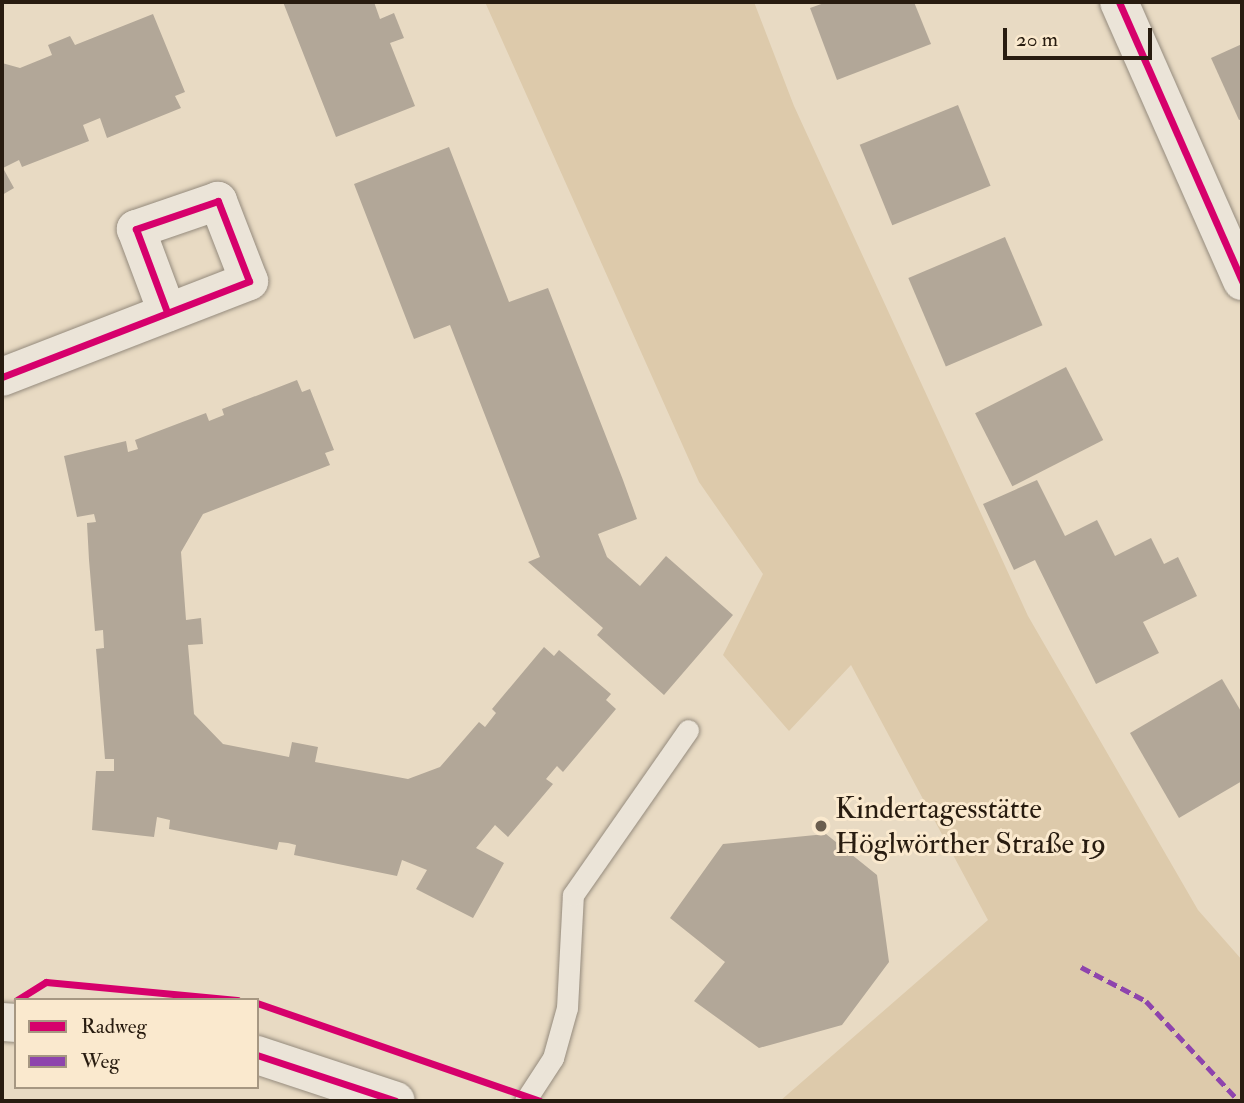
<!DOCTYPE html>
<html>
<head>
<meta charset="utf-8">
<style>
  body { margin:0 }
  #map { position:relative; width:1244px; height:1103px; overflow:hidden; background:#e8dac3; font-family:"IM FELL Double Pica",serif }
  div>[style] { position:absolute }
  .green>* { inset:0; background:#ddcaab }
  .building>* { inset:0; background:#b2a798; transform-origin:0 0 }
  .roads { filter:drop-shadow(0 0 2px #958b7d) drop-shadow(0 0 2px #958b7d) }
  .service>* { height:21px; margin:-10.5px; padding:0 10.5px; transform-origin:10.5px; border-radius:10.5px; background:#ebe4d8 }
  .minor>* { height:38px; margin:-19px; padding:0 19px; transform-origin:19px; border-radius:19px; background:#ebe4d8 }
  .tertiary>* { height:38px; margin:-19px; padding:0 19px; transform-origin:19px; border-radius:19px; background:#ebe4d8 }
  .quiet>* { height:5px; margin-top:-2.5px; transform-origin:0; background:repeating-linear-gradient(90deg,#8e44ad 0 10px,transparent 0 15px) }
  .cycleway>* { height:7px; margin:-3.5px; padding:0 3.5px; transform-origin:3.5px; border-radius:3.5px; background:#d6006c }
  .dots>* { width:19px; height:19px; translate:-50% -50%; box-sizing:border-box; border:4px solid #fae9ce; border-radius:50% }
  span { translate:-50% -50%; white-space:nowrap; text-align:center; line-height:1.15; -webkit-text-stroke:6px #fae9ce; paint-order:stroke }
  .poi-label { font-size:30px; color:#281c10 }
  .left { translate:0 -50%; text-align:left }
  .frame { position:absolute; inset:0; border:4px solid #281c10; pointer-events:none }
  .legend { position:absolute; left:14px; top:998px; width:245px; height:91px; box-sizing:border-box; background:#fae9ce; border:2px solid #a69782; margin:0; padding:9px 12px; list-style:none; font-size:21px; color:#281c10 }
  .legend li { display:flex; align-items:center; gap:14px; height:35px }
  .legend b { width:35px; border:2px solid #a69782 }
  .scale { position:absolute; left:1003px; top:28px; width:149px; height:32px; box-sizing:border-box; border:4px solid #281c10; border-top:0; padding-left:9px; font-size:21px; line-height:24px; white-space:nowrap; color:#281c10; -webkit-text-stroke:5px #fae9ce; paint-order:stroke }
</style>
</head>
<body>
<div id="map">
  <div class="green">
    <div style="clip-path:polygon(485px 2px,754px 2px,794px 106px,1028px 616px,1198px 910px,1242px 960px,1242px 1101px,780px 1101px,988px 920px,851px 665px,789px 731px,723px 655px,763px 574px,699px 482px)"></div>
  </div>
  <div class="building">
    <div style="clip-path:polygon(283px 2px,374px 2px,380px 19px,394px 13px,404px 38px,390px 43px,415px 106px,336px 137px)"></div>
    <div style="clip-path:polygon(827px 2px,914px 2px,931px 44px,837px 80px,810px 8px)"></div>
    <div style="clip-path:polygon(153px 14px,185px 92px,175px 96px,181px 108px,107px 138px,100px 118px,83px 125px,89px 141px,22px 167px,19px 160px,3px 168px,14px 188px,2px 195px,2px 63px,20px 68px,52px 55px,48px 45px,70px 36px,75px 45px)"></div>
    <div style="clip-path:polygon(1242px 44px,1242px 119px,1239px 120px,1211px 58px)"></div>
    <div style="left:958px;top:105px;width:87px;height:106px;rotate:68deg"></div>
    <div style="clip-path:polygon(449px 147px,509px 302px,548px 288px,623px 480px,637px 519px,598px 534px,607px 557px,640px 586px,666px 556px,733px 615px,664px 695px,597px 635px,603px 628px,528px 562px,540px 557px,450px 325px,414px 339px,354px 184px)"></div>
    <div style="left:1005px;top:237px;width:96px;height:105px;rotate:67deg"></div>
    <div style="left:1066px;top:367px;width:82px;height:102px;rotate:63deg"></div>
    <div style="clip-path:polygon(297px 380px,302px 392px,310px 389px,334px 450px,325px 453px,330px 465px,203px 514px,181px 552px,186px 620px,201px 618px,203px 644px,188px 645px,194px 714px,223px 744px,289px 757px,292px 742px,318px 747px,315px 762px,408px 779px,440px 767px,479px 722px,485px 727px,496px 713px,492px 709px,544px 647px,554px 656px,559px 650px,611px 694px,606px 700px,616px 709px,563px 772px,557px 766px,546px 779px,553px 784px,508px 837px,495px 825px,476px 848px,504px 863px,473px 918px,416px 889px,427px 870px,402px 860px,397px 876px,294px 855px,296px 845px,288px 843px,279px 842px,277px 850px,169px 829px,170px 820px,157px 817px,154px 837px,92px 830px,96px 771px,114px 771px,114px 759px,105px 759px,96px 649px,104px 648px,103px 630px,95px 631px,89px 560px,87px 523px,96px 522px,94px 514px,77px 517px,64px 456px,126px 441px,128px 452px,138px 449px,135px 440px,206px 413px,209px 421px,224px 415px,222px 409px)"></div>
    <div style="clip-path:polygon(1037px 480px,1065px 536px,1097px 520px,1115px 556px,1151px 538px,1164px 564px,1178px 557px,1197px 596px,1143px 622px,1159px 653px,1096px 684px,1035px 560px,1014px 570px,983px 504px)"></div>
    <div style="clip-path:polygon(1222px 679px,1242px 713px,1242px 781px,1179px 818px,1130px 733px)"></div>
    <div style="clip-path:polygon(826px 834px,877px 875px,889px 962px,842px 1025px,759px 1048px,694px 1001px,725px 962px,670px 918px,723px 844px)"></div>
  </div>
  <div class="roads">
    <div class="service">
      <div style="left:525px;top:1101px;width:51px;rotate:-56.9deg"></div>
      <div style="left:553px;top:1058px;width:52px;rotate:-74.4deg"></div>
      <div style="left:567px;top:1008px;width:113px;rotate:-87deg"></div>
      <div style="left:573px;top:895px;width:201px;rotate:-55.1deg"></div>
    </div>
    <div class="minor">
      <div style="left:1119px;top:2px;width:305px;rotate:66.2deg"></div>
      <div style="left:2px;top:377px;width:265px;rotate:-21.2deg"></div>
      <div style="left:249px;top:281px;width:86px;rotate:-111.2deg"></div>
      <div style="left:218px;top:201px;width:87px;rotate:161.1deg"></div>
      <div style="left:136px;top:229px;width:89px;rotate:69.5deg"></div>
    </div>
    <div class="tertiary">
      <div style="left:2px;top:1022px;width:14px;rotate:4deg"></div>
      <div style="left:257px;top:1055px;width:146px;rotate:18.3deg"></div>
    </div>
  </div>
  <div class="quiet">
    <div style="left:1081px;top:967px;width:73px;rotate:27.6deg"></div>
    <div style="left:1146px;top:1001px;width:137px;rotate:47.1deg"></div>
    <div style="left:2px;top:1100px;width:1px;rotate:90deg"></div>
  </div>
  <div class="cycleway">
    <div style="left:1119px;top:2px;width:305px;rotate:66.2deg"></div>
    <div style="left:2px;top:377px;width:265px;rotate:-21.2deg"></div>
    <div style="left:249px;top:281px;width:86px;rotate:-111.2deg"></div>
    <div style="left:218px;top:201px;width:87px;rotate:161.1deg"></div>
    <div style="left:136px;top:229px;width:89px;rotate:69.5deg"></div>
    <div style="left:17px;top:1000px;width:34px;rotate:-32deg"></div>
    <div style="left:46px;top:982px;width:192px;rotate:5.4deg"></div>
    <div style="left:257px;top:1003px;width:299px;rotate:19.1deg"></div>
    <div style="left:257px;top:1055px;width:146px;rotate:18.3deg"></div>
  </div>
  <div class="dots">
    <div style="left:821px;top:826px;background:#6b5e4f"></div>
  </div>
  <div class="poi-label">
    <span class="left" style="left:835px;top:826px">Kindertagesstätte<br>Höglwörther Straße 19</span>
  </div>
  <div class="frame"></div>
  <ul class="legend">
  <li><b style="height:9px;background:#d6006c"></b>Radweg</li>
  <li><b style="height:9px;background:#8e44ad"></b>Weg</li>
  </ul>
  <div class="scale">20 m</div>
</div>
</body>
</html>
